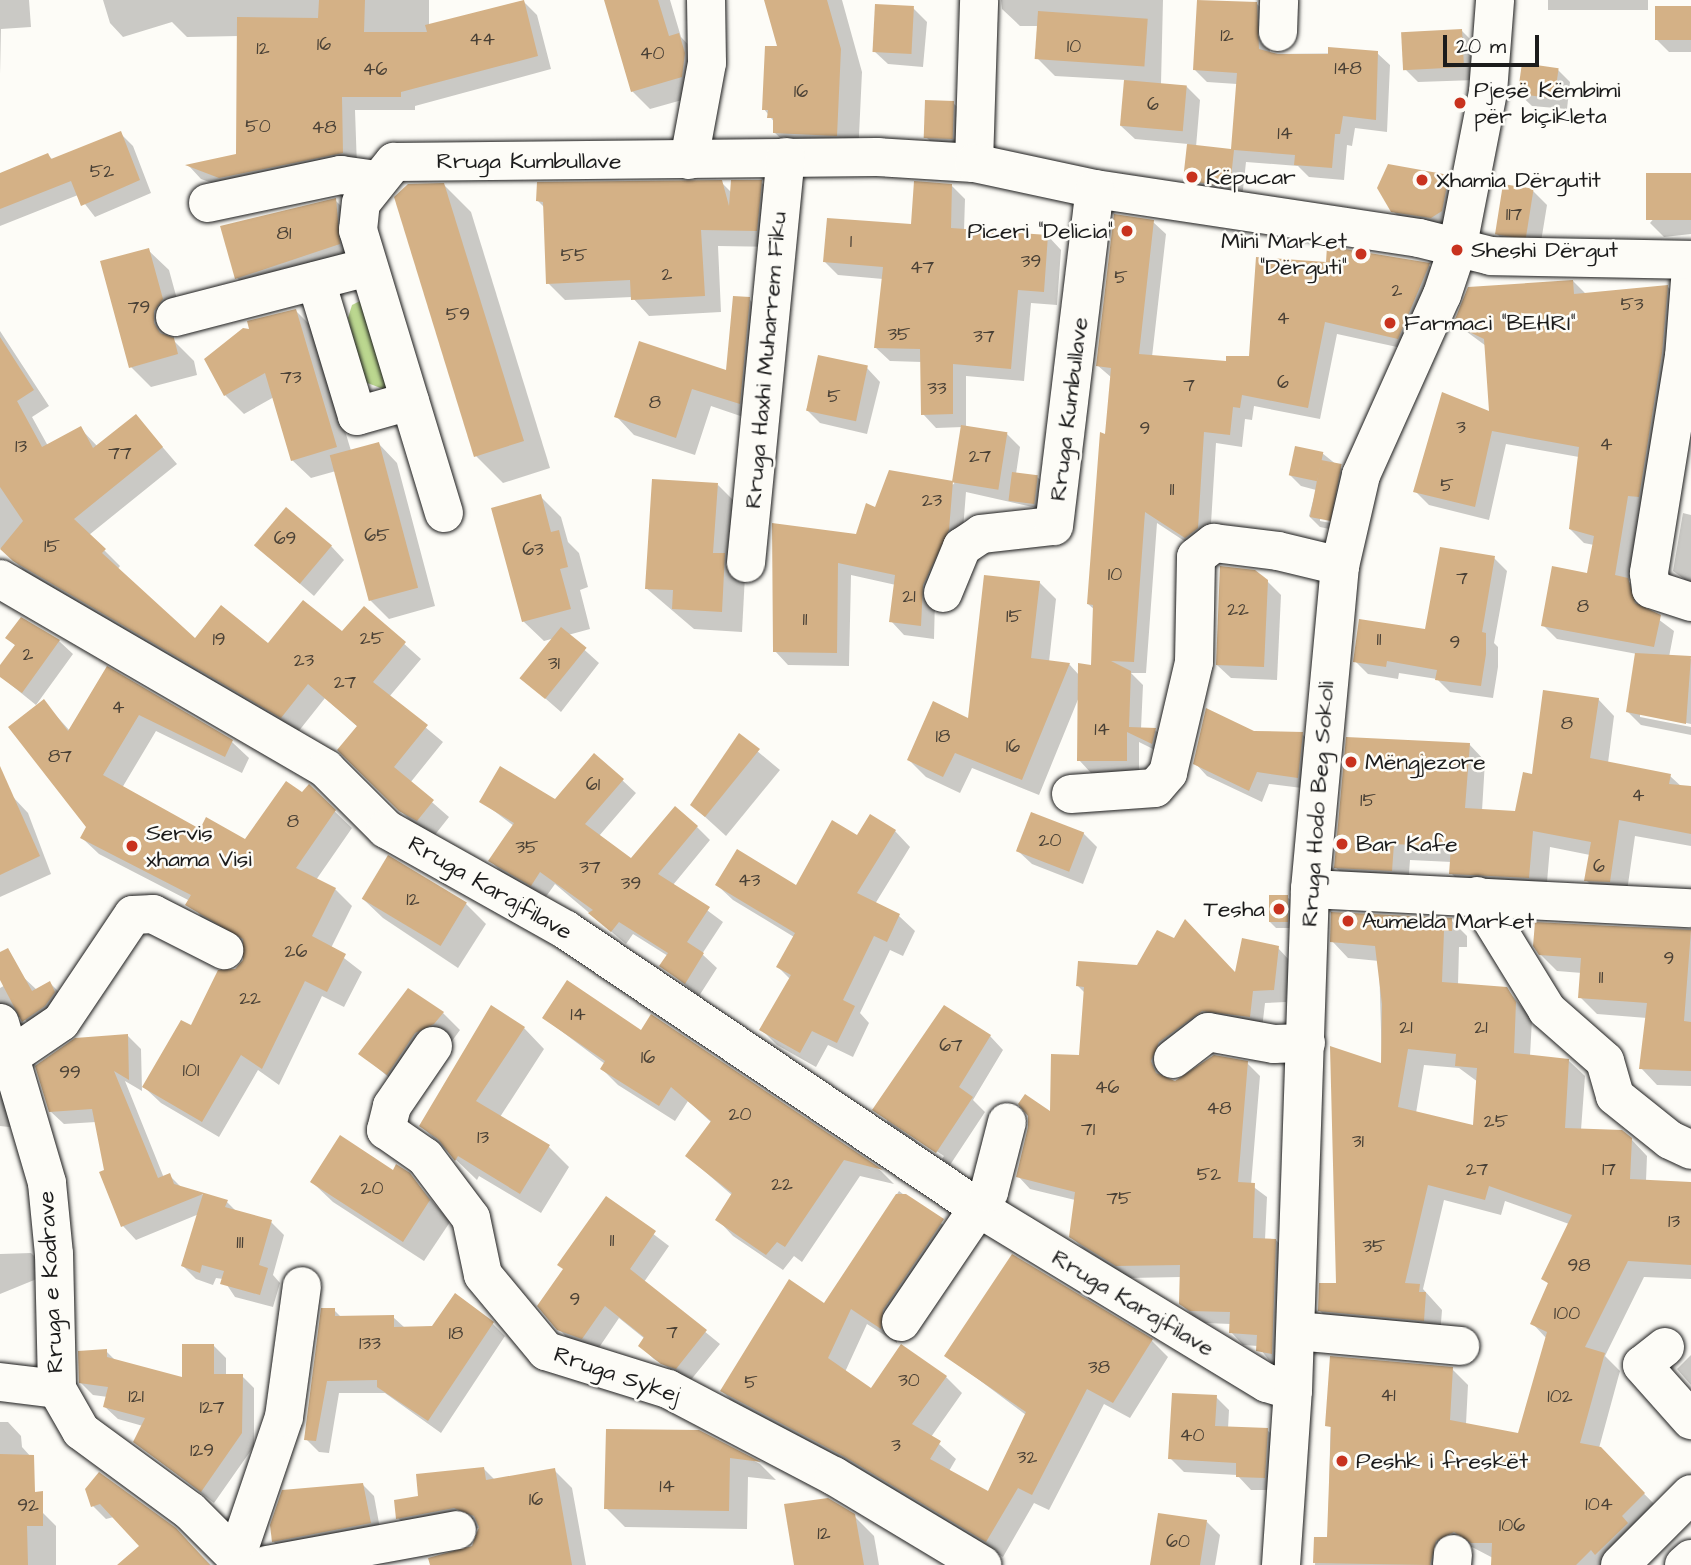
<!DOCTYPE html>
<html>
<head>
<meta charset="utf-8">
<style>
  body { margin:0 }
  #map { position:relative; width:1691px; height:1565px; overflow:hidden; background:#fdfcf7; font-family:"Architects Daughter",sans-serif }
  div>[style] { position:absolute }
  .green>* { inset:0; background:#bcd890 }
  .shadow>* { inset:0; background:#0003; transform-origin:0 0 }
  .building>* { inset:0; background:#d4b186; transform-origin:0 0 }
  .roads { filter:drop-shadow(0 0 2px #1c1c1c) drop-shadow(0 0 2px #1c1c1c) }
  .minor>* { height:38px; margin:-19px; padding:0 19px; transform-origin:19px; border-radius:19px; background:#fdfcf7 }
  .major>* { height:38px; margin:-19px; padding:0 19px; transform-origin:19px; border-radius:19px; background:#fdfcf7 }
  .dots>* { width:19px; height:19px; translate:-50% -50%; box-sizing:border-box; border:4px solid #fdfcf7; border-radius:50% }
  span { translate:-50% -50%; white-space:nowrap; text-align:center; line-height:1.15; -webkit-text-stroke:5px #fdfcf7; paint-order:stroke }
  .number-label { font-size:19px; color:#4a4136 }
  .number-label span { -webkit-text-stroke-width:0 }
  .poi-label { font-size:23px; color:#1c1c1c }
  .left { translate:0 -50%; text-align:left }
  .right { translate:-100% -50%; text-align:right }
  .street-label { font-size:23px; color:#1c1c1c }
  .scale { position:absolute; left:1443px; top:35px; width:96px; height:32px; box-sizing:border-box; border:4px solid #1c1c1c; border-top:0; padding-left:9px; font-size:21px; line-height:24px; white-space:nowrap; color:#1c1c1c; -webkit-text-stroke:5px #fdfcf7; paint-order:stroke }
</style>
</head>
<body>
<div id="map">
  <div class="green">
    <div style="clip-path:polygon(360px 301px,388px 386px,383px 389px,365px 382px,348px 318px,352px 305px)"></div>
  </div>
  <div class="shadow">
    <div style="clip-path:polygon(0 0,29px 0,31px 27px,1px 29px,0 75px)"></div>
    <div style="clip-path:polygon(103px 0,429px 0,429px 25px,523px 1px,537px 15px,551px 69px,415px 106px,415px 110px,355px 110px,357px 167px,234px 191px,201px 179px,189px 166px,238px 156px,239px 36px,187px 37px,172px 22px,123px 37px,110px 23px)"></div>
    <div style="clip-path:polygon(606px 0,670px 0,681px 37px,696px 53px,700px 95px,650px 109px,632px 91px)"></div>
    <div style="clip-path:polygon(773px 0,842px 0,862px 72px,858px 157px,797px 154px,774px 132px,775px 123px,764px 109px,779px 48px)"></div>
    <div style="clip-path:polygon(1001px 0,1163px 0,1161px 84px,1186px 86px,1200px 100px,1196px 147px,1232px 151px,1237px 84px,1207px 82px,1195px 70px,1256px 3px,1269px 16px,1270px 54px,1377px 53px,1390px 65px,1387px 132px,1355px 128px,1352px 146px,1347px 145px,1344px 180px,1309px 177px,1298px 166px,1246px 162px,1242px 199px,1197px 192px,1185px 179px,1188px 144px,1135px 139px,1121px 126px,1125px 80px,1055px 76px,1037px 58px,1039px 26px,1020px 26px,1002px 9px)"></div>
    <div style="left:1548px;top:0;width:100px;height:10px"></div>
    <div style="clip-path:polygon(913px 8px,927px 22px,923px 67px,888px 64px,874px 51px)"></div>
    <div style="clip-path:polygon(1691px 8px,1691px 52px,1669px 52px,1656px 39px)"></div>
    <div style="clip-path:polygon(1461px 30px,1475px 44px,1476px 80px,1418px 82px,1405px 69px)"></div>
    <div style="clip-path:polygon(1558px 70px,1570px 82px,1567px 109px,1532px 106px,1519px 94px)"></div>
    <div style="clip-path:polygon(953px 103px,967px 116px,966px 153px,940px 151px,926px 137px)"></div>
    <div style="clip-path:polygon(120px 133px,133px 146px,151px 193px,95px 217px,78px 195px,0 226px,0 174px,48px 155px,53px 160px)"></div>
    <div style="clip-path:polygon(1691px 175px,1691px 234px,1664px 237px,1650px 223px)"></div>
    <div style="clip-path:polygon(1449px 177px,1469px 197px,1462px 232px,1414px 232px,1393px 211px)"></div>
    <div style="clip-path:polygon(721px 182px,732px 193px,761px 182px,778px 199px,773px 247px,718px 246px,721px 312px,649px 316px,632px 297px,565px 300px,548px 283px,545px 208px,538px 201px)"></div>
    <div style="clip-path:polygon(444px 185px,471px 212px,550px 468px,503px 483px,476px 456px)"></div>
    <div style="clip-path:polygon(951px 185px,965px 199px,964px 231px,1048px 236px,1061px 250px,1057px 305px,1031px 303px,1024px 381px,966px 376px,966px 428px,1007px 434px,1020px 447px,1016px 474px,1037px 477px,1044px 483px,1041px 509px,966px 492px,962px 543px,935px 599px,934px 639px,904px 635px,891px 621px,896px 585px,851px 575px,849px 666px,788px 665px,775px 651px,876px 509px,954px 484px,963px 427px,936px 428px,923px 414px,922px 362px,890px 361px,876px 348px,883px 279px,838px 275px,825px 262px,913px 226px)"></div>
    <div style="clip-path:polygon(1533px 191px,1547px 205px,1540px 248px,1510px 247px,1497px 234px)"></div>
    <div style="clip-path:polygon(335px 200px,356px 221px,359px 265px,257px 298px,237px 278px)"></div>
    <div style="clip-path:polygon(1153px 222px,1166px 234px,1152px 357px,1227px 363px,1251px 357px,1327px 264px,1429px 265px,1441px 277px,1411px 350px,1337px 334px,1320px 419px,1254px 406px,1252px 420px,1245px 419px,1242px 447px,1216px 443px,1210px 540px,1198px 550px,1157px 523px,1146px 673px,1131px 673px,1143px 685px,1141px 729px,1155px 730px,1168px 742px,1165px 755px,1139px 742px,1139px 773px,1091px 773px,1079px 760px,1079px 697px,1039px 795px,972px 768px,960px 793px,926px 777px,909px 760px,969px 720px,1039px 582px,1056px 599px,1049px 662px,1069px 664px,1079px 675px,1092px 667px,1095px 610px,1088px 604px,1112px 378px,1097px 365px)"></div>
    <div style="clip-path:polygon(148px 250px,169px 270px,183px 321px,174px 331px,174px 341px,194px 361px,197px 375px,151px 387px,131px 367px)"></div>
    <div style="clip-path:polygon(1573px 281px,1586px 294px,1667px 286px,1681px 300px,1629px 582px,1641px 593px,1646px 610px,1674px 631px,1669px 657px,1691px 659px,1691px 724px,1640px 713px,1640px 717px,1691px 727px,1691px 735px,1641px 725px,1628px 712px,1637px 654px,1557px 639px,1543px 625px,1588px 575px,1594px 545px,1584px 543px,1570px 529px,1579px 457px,1506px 444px,1489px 520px,1429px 505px,1415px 491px,1491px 413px,1486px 346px,1455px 323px)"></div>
    <div style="clip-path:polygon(749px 299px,768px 318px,758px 422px,711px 406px,695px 455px,634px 435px,616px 416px,728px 372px)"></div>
    <div style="clip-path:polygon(295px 310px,314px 329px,352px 454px,379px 444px,397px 463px,435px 606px,389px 619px,370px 600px,336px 471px,311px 478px,292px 460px,274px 397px,244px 414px,225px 395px,252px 332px)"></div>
    <div style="clip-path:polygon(0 331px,49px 406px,32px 417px,48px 446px,80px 428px,98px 447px,136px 416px,177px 464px,89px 535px,120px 566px,117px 570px,195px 641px,268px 646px,342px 633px,364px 608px,421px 659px,389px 697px,443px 742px,410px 783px,449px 817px,434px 836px,417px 827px,339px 750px,358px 727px,325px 698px,298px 732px,31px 577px,0 548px)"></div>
    <div style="clip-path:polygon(867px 368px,880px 382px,867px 434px,820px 423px,806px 409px)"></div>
    <div style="clip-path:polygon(evenodd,1322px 453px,1352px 477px,1339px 531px,1320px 527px,1309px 516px,1316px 490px,1301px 486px,1290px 475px,1322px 453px,1320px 517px,1337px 520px,1336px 524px,1320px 521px,1320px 517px)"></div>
    <div style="clip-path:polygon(718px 485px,738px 505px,745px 575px,742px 632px,694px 629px,646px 588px)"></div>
    <div style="clip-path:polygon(540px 496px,561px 517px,568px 542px,579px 553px,588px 587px,580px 590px,590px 629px,568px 635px,599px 663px,561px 712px,523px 679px,555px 638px,544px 641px,523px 621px)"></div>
    <div style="clip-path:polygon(1683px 513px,1691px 515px,1691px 584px,1673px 571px)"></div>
    <div style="clip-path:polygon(256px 546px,331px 546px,344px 560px,314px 596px)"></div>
    <div style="clip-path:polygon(1494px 558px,1507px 571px,1494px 643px,1498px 647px,1498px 667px,1493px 698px,1450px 692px,1437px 679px,1399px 673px,1398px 679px,1368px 674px,1355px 661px,1427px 631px)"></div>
    <div style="clip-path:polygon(1267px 581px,1281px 595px,1277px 680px,1231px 678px,1217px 665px)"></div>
    <div style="clip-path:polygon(8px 638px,59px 641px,73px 654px,36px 705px,0 676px,0 668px,16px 646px)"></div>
    <div style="clip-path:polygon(107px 669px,232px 742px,249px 758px,242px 773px,156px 731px,122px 788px,201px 831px,246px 841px,309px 787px,352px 828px,316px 880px,335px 889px,352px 906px,331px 948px,362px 972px,344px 1007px,322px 996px,279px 1085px,258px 1070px,219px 1137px,161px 1103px,144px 1087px,245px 961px,245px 945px,204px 921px,190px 901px,99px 854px,82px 838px,88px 827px,43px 701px,70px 731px)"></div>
    <div style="clip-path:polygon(1598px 699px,1614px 716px,1608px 763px,1670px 776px,1682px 787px,1691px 788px,1691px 846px,1635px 836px,1626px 898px,1603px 897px,1586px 880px,1590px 855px,1550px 847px,1546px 894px,1468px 890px,1451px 873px,1452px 862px,1410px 860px,1408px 887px,1353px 884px,1336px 868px,1469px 744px,1485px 761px,1482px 811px,1517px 813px,1533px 776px)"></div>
    <div style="clip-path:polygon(1253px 733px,1302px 734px,1314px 746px,1310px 789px,1269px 784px,1262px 802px,1207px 776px,1195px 763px)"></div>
    <div style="clip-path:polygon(739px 736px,780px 770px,726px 836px,692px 805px)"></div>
    <div style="clip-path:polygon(622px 780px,636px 793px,599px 836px,631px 860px,697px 827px,710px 840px,673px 885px,723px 922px,702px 954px,717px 968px,699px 996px,662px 966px,668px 956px,633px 934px,626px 944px,555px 884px,545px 898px,504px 875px,491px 861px,514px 826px,481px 801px,556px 801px)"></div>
    <div style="clip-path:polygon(13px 797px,28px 813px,51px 874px,0 897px,0 803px)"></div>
    <div style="clip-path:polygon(895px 831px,910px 847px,875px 904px,899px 916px,915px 931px,903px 956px,890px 950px,860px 1013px,869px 1023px,853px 1057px,828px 1045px,816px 1067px,777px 1045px,761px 1029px,790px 979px,778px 967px,794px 937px,733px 900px,717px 885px,796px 887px,857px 837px)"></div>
    <div style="clip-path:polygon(1083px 833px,1097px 847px,1083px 884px,1032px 864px,1018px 851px)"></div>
    <div style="clip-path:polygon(1287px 897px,1294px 903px,1293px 928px,1276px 928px,1270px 922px)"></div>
    <div style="clip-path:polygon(362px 898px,466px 904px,486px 924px,458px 968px,383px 918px)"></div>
    <div style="clip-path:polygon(evenodd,1451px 920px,1467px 936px,1467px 947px,1459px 947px,1458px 985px,1506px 988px,1532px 1019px,1530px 1056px,1568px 1060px,1585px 1076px,1581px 1130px,1631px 1139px,1647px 1156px,1646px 1181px,1691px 1184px,1691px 1279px,1644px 1277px,1605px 1356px,1620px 1371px,1599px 1448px,1660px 1510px,1618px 1565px,1493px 1565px,1493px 1558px,1472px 1547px,1451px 1557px,1449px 1565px,1315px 1565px,1316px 1539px,1328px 1539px,1332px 1358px,1452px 1369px,1468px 1385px,1466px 1424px,1519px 1435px,1547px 1339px,1532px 1323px,1549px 1284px,1543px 1279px,1569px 1224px,1505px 1201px,1501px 1215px,1444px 1200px,1423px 1289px,1442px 1310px,1440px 1336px,1336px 1327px,1319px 1310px,1337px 1285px,1382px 1065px,1379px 961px,1348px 958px,1332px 941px,1451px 920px,1424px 1065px,1459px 1068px,1478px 1082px,1475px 1127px,1416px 1113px,1424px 1065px)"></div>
    <div style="clip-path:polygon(1537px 924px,1691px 929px,1691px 1086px,1657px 1085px,1641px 1068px,1647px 1018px,1597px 1014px,1580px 997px,1582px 973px,1557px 971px,1540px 954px)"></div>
    <div style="clip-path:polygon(1278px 948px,1290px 961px,1286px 1002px,1265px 1003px,1262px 1029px,1171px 1055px,1163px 1075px,1175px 1083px,1247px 1063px,1260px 1076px,1251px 1185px,1267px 1197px,1265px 1240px,1276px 1240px,1288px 1253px,1284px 1366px,1271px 1363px,1258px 1346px,1243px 1345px,1231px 1332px,1231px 1324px,1205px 1323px,1193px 1316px,1180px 1303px,1181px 1277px,1130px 1278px,1084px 1249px,1071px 1237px,1075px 1200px,1030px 1189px,1018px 1176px,1081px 1056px,1085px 993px,1078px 986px,1236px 975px)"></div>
    <div style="clip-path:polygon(22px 976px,37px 990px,50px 983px,65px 998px,39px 1036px,22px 1016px,0 1023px,0 988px)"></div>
    <div style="clip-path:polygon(443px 1013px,460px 1030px,452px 1041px,433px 1050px,405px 1091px,361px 1054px)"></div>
    <div style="clip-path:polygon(651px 1016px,881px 1171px,894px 1184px,860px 1176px,802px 1262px,794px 1256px,783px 1270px,733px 1236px,717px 1219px,733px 1196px,687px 1156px,712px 1123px,688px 1101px,675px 1121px,618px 1085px,602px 1069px,605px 1064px,544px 1018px,641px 1032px)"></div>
    <div style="clip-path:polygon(524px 1028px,544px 1049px,500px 1117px,548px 1146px,569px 1167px,541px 1213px,479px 1176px,477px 1180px,421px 1126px)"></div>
    <div style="clip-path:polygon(128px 1036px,141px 1049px,142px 1091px,125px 1081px,164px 1178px,169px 1175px,182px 1188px,227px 1202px,238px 1213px,271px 1222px,284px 1235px,273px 1275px,280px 1283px,273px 1307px,235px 1297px,223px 1279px,216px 1278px,213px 1285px,196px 1279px,183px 1266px,199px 1214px,136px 1240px,123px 1226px,101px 1173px,106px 1171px,96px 1122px,64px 1124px,50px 1111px)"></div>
    <div style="clip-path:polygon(evenodd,990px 1036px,1003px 1050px,973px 1100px,985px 1112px,950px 1165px,874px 1110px,990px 1036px,887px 1118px,944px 1156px,942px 1159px,887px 1122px,887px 1118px)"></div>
    <div style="clip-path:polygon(0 1058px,18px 1128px,0 1126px)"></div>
    <div style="clip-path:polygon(394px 1172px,409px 1174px,450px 1222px,424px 1261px,333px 1202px,312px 1182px)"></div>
    <div style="clip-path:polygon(899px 1191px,959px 1237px,898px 1326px,897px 1343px,867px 1324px,845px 1372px,871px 1390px,946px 1377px,962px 1393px,931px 1437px,956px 1459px,949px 1471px,988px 1493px,1026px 1415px,946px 1355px,1152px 1341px,1168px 1357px,1130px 1418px,1104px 1404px,1049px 1510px,1034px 1503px,1003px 1557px,863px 1473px,738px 1407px,722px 1391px,825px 1305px)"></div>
    <div style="clip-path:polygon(606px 1198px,669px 1246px,644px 1282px,720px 1344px,690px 1381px,654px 1359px,640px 1346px,645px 1339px,619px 1318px,596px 1352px,573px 1344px,559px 1329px,565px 1270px)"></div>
    <div style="clip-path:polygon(31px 1253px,44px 1266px,44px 1276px,0 1294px,0 1254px)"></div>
    <div style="clip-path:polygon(334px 1310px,342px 1318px,393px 1317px,405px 1328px,492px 1323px,505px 1336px,441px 1433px,385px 1393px,339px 1393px,329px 1453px,319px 1452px,306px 1439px)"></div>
    <div style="clip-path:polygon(214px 1346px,226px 1358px,226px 1376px,242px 1376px,254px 1388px,254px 1446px,214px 1503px,135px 1442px,143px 1426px,118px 1419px,105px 1407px,108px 1397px,93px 1395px,80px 1382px,106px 1351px,117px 1362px,184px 1379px)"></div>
    <div style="clip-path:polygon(1691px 1355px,1691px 1385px,1677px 1369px)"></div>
    <div style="clip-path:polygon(1216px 1397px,1229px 1410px,1228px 1429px,1267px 1430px,1281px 1443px,1278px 1490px,1251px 1490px,1237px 1475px,1184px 1472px,1170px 1458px)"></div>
    <div style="clip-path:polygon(0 1422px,8px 1422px,21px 1436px,22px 1447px,32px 1458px,0 1480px)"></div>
    <div style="clip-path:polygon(699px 1432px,760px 1464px,776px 1480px,748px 1477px,747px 1529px,625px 1527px,606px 1508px)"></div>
    <div style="clip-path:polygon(484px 1469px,495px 1480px,554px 1470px,572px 1488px,586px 1565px,431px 1565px,472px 1548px,479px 1528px,416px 1536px,398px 1518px,420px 1498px)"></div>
    <div style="clip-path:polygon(363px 1485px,374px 1496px,381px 1534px,284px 1552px,273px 1541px)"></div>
    <div style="clip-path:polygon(87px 1489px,175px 1529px,211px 1565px,130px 1565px,158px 1563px,114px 1517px,106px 1519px,93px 1506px)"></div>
    <div style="clip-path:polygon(0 1512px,42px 1512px,56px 1526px,56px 1565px,0 1565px)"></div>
    <div style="clip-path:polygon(854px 1516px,874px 1536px,879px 1565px,796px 1565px)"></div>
    <div style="clip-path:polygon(1206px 1521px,1220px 1535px,1215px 1565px,1151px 1565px)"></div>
  </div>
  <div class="building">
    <div style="clip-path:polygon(319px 0,365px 0,364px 32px,427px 32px,425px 25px,524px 0,538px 56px,401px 92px,401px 97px,342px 97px,343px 153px,219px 178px,185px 165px,236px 154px,237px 17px,318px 18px)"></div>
    <div style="clip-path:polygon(604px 0,658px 0,669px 36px,679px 33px,685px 53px,682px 77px,631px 92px)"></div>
    <div style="clip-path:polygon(764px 0,827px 0,841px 49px,837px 136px,773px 133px,773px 118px,767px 118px,768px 110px,762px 110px,765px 46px,777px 46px)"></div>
    <div style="clip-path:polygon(1197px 0,1257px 2px,1259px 49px,1278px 54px,1328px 54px,1328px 47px,1378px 51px,1376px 120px,1343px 116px,1340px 134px,1335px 134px,1332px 168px,1294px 165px,1295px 155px,1234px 150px,1230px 187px,1183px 180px,1187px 144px,1231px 149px,1237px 73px,1193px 70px)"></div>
    <div style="left:875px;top:4px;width:39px;height:48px;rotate:3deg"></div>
    <div style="left:1655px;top:6px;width:36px;height:34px"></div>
    <div style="left:1038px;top:11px;width:110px;height:48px;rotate:4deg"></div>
    <div style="left:1462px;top:29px;width:38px;height:61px;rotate:87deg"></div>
    <div style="left:1522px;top:63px;width:37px;height:31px;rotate:8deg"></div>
    <div style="left:1124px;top:80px;width:63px;height:46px;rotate:5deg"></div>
    <div style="left:925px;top:100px;width:29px;height:38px;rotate:2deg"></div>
    <div style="clip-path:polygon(121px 131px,140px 180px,81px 206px,71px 181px,0 209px,0 173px,48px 153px,51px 159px)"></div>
    <div style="clip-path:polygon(1388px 164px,1449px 175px,1442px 211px,1431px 218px,1391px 212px,1377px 188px)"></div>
    <div style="left:1691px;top:173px;width:47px;height:45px;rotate:90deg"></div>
    <div style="clip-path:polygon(722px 180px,729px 206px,731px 180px,762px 180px,757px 231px,701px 230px,705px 296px,631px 300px,630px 280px,546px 284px,543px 202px,536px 201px,537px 182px)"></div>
    <div style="clip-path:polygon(914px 181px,952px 184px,951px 228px,1048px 235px,1044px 292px,1018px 290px,1011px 369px,953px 364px,953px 414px,921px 415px,920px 349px,874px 348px,883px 267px,823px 262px,827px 218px,911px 224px)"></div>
    <div style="clip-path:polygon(444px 183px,524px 441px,474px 457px,394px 197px,408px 184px)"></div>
    <div style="left:1503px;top:184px;width:31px;height:51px;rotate:9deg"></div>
    <div style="clip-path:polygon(336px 198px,340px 244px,235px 279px,220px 226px)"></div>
    <div style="clip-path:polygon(1114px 214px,1154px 220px,1139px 354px,1226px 361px,1226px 356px,1249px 356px,1256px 257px,1326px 262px,1327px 246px,1430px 263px,1398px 339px,1325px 322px,1308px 408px,1242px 395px,1240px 408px,1233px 407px,1230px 435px,1204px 432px,1198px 528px,1185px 538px,1145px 512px,1134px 662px,1111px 661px,1131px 671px,1129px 727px,1156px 728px,1152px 744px,1127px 732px,1127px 761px,1077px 761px,1078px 663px,1091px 665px,1093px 605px,1087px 604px,1100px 432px,1105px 434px,1111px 368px,1096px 366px)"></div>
    <div style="clip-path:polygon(149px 248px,163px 299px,154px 311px,154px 323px,160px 333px,174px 338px,178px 354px,129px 368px,100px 261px)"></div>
    <div style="clip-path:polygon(1573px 280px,1574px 294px,1668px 285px,1662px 353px,1639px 497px,1628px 496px,1615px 575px,1628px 578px,1635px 603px,1661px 615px,1654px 647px,1541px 626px,1552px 566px,1587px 573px,1594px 536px,1569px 529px,1579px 447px,1492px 431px,1475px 507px,1413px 492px,1442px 392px,1489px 411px,1484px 339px,1453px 324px,1468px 287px)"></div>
    <div style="clip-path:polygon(733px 296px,750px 297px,740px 404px,692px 389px,676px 438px,614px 417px,639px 341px,726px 370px)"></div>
    <div style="clip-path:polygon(296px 309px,337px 447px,291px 461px,265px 373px,224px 396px,204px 359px,243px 328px,249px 329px,247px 321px)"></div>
    <div style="clip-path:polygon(0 337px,34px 390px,17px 401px,42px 447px,81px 426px,93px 448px,136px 414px,163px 447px,74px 519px,106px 549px,102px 553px,195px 638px,221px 605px,268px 643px,303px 600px,342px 631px,364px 606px,406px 642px,373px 682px,428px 725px,394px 767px,434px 800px,417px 821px,399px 811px,337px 750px,357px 726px,308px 684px,281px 718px,13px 561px,0 549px,23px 521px,0 487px)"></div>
    <div style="left:818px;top:355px;width:51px;height:57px;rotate:12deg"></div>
    <div style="left:961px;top:425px;width:47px;height:58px;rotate:9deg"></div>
    <div style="left:379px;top:442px;width:151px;height:51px;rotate:75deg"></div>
    <div style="left:1295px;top:446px;width:29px;height:30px;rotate:12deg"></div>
    <div style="left:1321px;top:460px;width:21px;height:58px;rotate:11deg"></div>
    <div style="clip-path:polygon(889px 470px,953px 481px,949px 530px,923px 585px,921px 626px,889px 622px,895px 575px,838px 563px,837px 653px,773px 652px,772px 523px,856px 534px,866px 503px,875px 507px)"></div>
    <div style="left:1012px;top:472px;width:26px;height:29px;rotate:7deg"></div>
    <div style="clip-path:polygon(652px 479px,718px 483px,713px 553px,725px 553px,722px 612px,672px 609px,673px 590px,645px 589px)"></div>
    <div style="clip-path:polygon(541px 494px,551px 532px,559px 530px,568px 567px,560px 569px,571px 609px,522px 622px,491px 508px)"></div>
    <div style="left:286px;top:507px;width:60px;height:50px;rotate:40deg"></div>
    <div style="clip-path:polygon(1440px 547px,1495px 556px,1482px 632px,1486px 633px,1486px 654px,1481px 686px,1435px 680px,1437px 670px,1387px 661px,1386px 667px,1353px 662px,1359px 619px,1425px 629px)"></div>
    <div style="clip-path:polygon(1220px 566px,1255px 570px,1268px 580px,1264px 667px,1216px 665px)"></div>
    <div style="clip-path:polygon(984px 575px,1040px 581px,1031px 658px,1070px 663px,1022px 780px,955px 753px,943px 777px,907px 760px,933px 701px,968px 718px)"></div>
    <div style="clip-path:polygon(21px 617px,60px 640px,22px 693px,0 677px,0 665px,15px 645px,5px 638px)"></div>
    <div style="left:561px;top:627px;width:33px;height:66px;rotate:39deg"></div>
    <div style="clip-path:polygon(1635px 653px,1691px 656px,1686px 724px,1626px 712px)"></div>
    <div style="clip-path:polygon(107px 666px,233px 740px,225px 757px,139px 715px,103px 775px,200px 829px,206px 817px,245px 839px,286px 781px,302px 792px,309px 784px,336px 810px,296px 868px,336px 888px,312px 936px,346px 954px,327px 992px,305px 981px,262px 1069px,241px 1055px,202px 1122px,142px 1087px,181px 1020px,191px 1025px,218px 970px,235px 969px,243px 960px,243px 939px,185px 905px,191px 895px,80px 838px,86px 827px,8px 727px,44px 699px,68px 731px)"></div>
    <div style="clip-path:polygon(1543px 690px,1599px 698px,1590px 758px,1671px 774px,1669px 784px,1691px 786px,1691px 834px,1619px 820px,1610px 882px,1584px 881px,1591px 842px,1533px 831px,1529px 878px,1449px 874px,1451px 847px,1394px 844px,1392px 871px,1334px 868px,1346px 737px,1470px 743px,1465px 808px,1515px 811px,1523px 772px,1532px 774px)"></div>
    <div style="clip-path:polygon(1206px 708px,1254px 731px,1303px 732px,1298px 778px,1257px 772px,1249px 791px,1193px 764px)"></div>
    <div style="clip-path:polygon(739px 733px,760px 749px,705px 817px,690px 805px)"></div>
    <div style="clip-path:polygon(594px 753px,624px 779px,585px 824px,631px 858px,675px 806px,698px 826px,658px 874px,710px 907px,687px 942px,704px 953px,685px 984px,659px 966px,668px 953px,619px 922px,611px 932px,588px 913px,593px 910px,540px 872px,531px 886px,488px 861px,514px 823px,479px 802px,500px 766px,555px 799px)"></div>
    <div style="clip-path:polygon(0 766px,40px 856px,0 875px)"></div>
    <div style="left:1031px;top:812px;width:57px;height:42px;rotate:21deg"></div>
    <div style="clip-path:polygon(870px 814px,896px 830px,857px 893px,900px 914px,887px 942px,874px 936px,843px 1000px,855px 1006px,837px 1043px,812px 1031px,800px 1053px,759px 1030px,791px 975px,776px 967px,795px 933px,715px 885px,737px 849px,796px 885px,832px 820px,857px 835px)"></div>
    <div style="left:388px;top:855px;width:92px;height:51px;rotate:31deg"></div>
    <div style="left:1269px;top:895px;width:19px;height:27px"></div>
    <div style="clip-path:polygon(evenodd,1331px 912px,1452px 918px,1452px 931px,1444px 931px,1442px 982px,1507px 987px,1516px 1002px,1514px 1053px,1569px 1059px,1565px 1128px,1622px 1130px,1632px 1138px,1630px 1179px,1691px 1182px,1691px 1265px,1628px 1261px,1585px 1347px,1605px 1353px,1580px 1443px,1601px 1447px,1645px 1493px,1622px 1516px,1628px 1523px,1595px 1555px,1591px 1550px,1576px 1565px,1491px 1565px,1492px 1543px,1471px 1543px,1454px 1532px,1436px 1541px,1430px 1565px,1313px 1563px,1314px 1537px,1327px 1537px,1331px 1427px,1325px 1426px,1330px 1356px,1453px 1367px,1450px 1420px,1518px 1433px,1547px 1332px,1530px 1324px,1548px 1283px,1541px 1279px,1572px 1215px,1489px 1186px,1485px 1200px,1428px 1185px,1405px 1283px,1420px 1284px,1419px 1292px,1426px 1292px,1424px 1321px,1318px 1311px,1319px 1283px,1336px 1283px,1330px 1046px,1381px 1063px,1382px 1004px,1375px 946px,1330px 942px,1331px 912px,1408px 1049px,1456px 1054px,1455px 1066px,1477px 1068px,1473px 1125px,1398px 1107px,1408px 1049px)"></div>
    <div style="clip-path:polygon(1185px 919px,1235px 972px,1242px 938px,1279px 946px,1274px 990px,1253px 991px,1250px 1017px,1202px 1011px,1159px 1042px,1151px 1061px,1156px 1073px,1175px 1081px,1214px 1055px,1248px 1061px,1238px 1182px,1255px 1183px,1253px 1238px,1276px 1239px,1272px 1354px,1256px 1351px,1257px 1335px,1229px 1333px,1230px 1312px,1190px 1311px,1179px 1304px,1180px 1265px,1116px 1266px,1069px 1237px,1075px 1192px,1016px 1177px,1028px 1127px,1028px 1116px,1018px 1104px,1025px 1094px,1050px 1111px,1051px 1054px,1079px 1055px,1084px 987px,1076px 986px,1078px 961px,1137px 965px,1157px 930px,1174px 938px)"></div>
    <div style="clip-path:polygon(1535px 922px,1691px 930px,1684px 1021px,1691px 1022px,1691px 1071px,1639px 1069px,1647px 1003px,1578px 998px,1581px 958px,1539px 955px,1533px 946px)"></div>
    <div style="clip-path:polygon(8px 948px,32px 991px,50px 981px,55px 992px,45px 1006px,22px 1022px,0 980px,0 952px)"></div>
    <div style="clip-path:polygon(567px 980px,641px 1030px,651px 1014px,883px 1170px,844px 1160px,785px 1247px,777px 1242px,766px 1255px,715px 1220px,732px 1193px,685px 1156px,711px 1121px,671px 1087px,659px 1106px,600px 1069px,605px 1061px,542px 1018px)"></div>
    <div style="clip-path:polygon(408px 988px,444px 1012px,434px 1024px,415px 1033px,387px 1075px,358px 1054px)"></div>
    <div style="clip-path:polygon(491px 1005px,525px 1027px,476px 1101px,550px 1145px,520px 1194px,458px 1156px,455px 1161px,438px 1139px,419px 1126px)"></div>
    <div style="clip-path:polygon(944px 1005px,991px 1035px,959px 1087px,973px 1097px,936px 1153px,872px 1110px)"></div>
    <div style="clip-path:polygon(128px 1034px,129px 1080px,114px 1071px,158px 1178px,170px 1173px,174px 1184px,228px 1200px,225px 1207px,272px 1220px,259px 1265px,268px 1268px,260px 1295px,220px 1284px,224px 1271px,202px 1265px,200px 1273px,181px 1266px,203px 1194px,121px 1227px,99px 1172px,104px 1170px,92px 1109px,49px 1112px,35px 1066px,75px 1038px)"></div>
    <div style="clip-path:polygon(340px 1135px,393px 1170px,396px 1164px,410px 1173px,430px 1200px,403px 1242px,310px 1182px)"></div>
    <div style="clip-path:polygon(896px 1194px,906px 1194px,944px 1219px,883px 1310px,881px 1329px,851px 1309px,828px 1358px,871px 1388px,901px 1344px,947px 1376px,912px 1424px,941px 1441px,930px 1459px,988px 1491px,1026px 1412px,944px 1356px,1012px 1254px,1153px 1339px,1113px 1403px,1087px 1389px,1032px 1495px,1018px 1488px,986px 1542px,845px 1457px,720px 1391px,789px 1279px,824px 1303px)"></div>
    <div style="clip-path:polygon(606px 1196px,656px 1231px,630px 1269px,707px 1330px,676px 1369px,661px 1364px,638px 1346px,644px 1337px,605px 1306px,582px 1339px,557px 1330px,537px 1306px,563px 1269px,557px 1265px)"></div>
    <div style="clip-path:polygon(455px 1293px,494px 1322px,428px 1421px,377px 1387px,377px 1380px,327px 1381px,316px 1441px,304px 1440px,321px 1308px,335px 1308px,335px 1316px,394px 1315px,394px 1327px,432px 1326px)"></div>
    <div style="clip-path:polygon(182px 1344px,214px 1344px,214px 1374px,243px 1374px,242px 1433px,201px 1492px,133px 1442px,145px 1418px,103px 1407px,108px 1387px,79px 1383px,78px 1351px,107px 1349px,107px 1357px,182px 1377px)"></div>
    <div style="clip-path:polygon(1172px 1393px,1217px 1395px,1215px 1426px,1268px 1428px,1265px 1478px,1236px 1477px,1236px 1463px,1168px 1459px)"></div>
    <div style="clip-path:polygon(606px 1429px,699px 1430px,761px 1462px,730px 1458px,729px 1511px,604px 1509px)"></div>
    <div style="clip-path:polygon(0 1454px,34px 1455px,35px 1492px,43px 1491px,43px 1526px,27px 1526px,28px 1565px,0 1565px)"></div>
    <div style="clip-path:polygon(484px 1467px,486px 1480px,555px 1468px,572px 1565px,430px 1565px,428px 1558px,472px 1546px,479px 1527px,474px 1516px,454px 1508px,396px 1519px,394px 1500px,418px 1496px,416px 1474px)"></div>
    <div style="clip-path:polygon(99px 1472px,176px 1528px,210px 1565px,117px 1565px,139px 1546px,100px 1504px,91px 1507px,85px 1489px)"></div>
    <div style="clip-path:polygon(363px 1483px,371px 1523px,272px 1542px,270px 1525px,282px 1490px)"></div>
    <div style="clip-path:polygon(828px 1498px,855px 1514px,864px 1565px,794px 1565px,784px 1504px)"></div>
    <div style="clip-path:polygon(1158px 1513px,1207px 1520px,1200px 1565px,1150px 1565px)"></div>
  </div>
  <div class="roads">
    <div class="minor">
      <div style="left:1278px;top:32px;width:32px;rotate:-88deg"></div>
      <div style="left:689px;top:160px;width:99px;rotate:-79.5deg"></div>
      <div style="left:707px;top:63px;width:63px;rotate:-90.9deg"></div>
      <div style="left:974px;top:163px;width:163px;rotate:-88.2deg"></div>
      <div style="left:208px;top:203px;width:136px;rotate:-11.9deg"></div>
      <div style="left:341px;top:175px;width:36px;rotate:8deg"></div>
      <div style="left:1691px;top:268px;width:88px;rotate:94.5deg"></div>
      <div style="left:1684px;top:356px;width:220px;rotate:99.2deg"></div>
      <div style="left:1649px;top:573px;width:16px;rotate:83deg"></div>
      <div style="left:1651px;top:589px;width:42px;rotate:18deg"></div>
      <div style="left:316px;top:281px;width:141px;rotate:73.1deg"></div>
      <div style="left:357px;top:416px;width:55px;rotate:-15.8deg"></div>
      <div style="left:175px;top:317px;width:200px;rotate:-14.5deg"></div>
      <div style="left:444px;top:513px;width:296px;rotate:-106.9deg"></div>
      <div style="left:358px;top:230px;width:27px;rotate:-84deg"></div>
      <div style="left:361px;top:203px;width:53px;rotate:-51.2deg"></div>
      <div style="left:394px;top:162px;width:483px;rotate:-0.6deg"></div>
      <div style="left:877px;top:157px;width:97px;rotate:3.5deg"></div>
      <div style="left:974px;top:163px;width:124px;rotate:12.1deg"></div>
      <div style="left:1095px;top:189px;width:328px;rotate:8.6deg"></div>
      <div style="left:1419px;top:238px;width:74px;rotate:14deg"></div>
      <div style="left:1491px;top:256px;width:200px;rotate:1.1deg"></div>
      <div style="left:746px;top:563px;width:408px;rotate:-84.4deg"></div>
      <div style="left:0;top:579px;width:377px;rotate:30.2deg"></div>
      <div style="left:326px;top:769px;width:85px;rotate:45deg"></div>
      <div style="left:386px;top:829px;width:206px;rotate:29.3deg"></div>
      <div style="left:566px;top:930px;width:496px;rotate:34deg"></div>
      <div style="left:977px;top:1207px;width:339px;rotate:31.3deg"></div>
      <div style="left:1267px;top:1383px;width:27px;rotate:17deg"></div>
      <div style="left:943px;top:593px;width:50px;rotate:-67.6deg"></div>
      <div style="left:962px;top:547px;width:23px;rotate:-34deg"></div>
      <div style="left:981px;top:534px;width:73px;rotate:-6.3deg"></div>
      <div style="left:1054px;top:526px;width:339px;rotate:-83.1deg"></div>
      <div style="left:1071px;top:794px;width:84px;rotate:-4.1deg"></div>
      <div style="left:1155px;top:788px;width:20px;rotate:-49deg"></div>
      <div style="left:1168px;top:773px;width:114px;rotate:-76.8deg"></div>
      <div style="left:1194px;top:662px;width:105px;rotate:-88.9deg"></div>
      <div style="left:1196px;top:557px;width:23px;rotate:-38deg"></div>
      <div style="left:1214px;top:543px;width:64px;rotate:7.1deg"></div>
      <div style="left:1278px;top:551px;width:64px;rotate:13.6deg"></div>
      <div style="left:1310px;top:889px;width:381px;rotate:2.9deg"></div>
      <div style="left:1477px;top:896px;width:134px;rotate:58.4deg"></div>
      <div style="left:1547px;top:1010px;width:77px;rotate:41.3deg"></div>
      <div style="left:1605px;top:1061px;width:36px;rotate:74deg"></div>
      <div style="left:1615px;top:1096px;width:70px;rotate:38.7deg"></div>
      <div style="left:1670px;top:1140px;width:23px;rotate:25deg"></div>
      <div style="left:0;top:1023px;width:167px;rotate:73.6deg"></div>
      <div style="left:47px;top:1183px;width:71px;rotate:84.4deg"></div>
      <div style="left:54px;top:1254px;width:135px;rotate:88.7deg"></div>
      <div style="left:57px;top:1389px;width:48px;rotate:60.3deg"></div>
      <div style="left:81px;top:1431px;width:135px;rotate:36.3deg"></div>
      <div style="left:190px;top:1511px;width:76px;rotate:45deg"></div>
      <div style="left:433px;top:1046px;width:73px;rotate:124.3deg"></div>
      <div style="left:392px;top:1106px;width:25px;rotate:104deg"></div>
      <div style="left:386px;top:1130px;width:47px;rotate:34.7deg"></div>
      <div style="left:425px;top:1157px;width:76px;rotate:53deg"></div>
      <div style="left:471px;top:1218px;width:58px;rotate:78.1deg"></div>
      <div style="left:483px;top:1275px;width:99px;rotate:50.3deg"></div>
      <div style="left:546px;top:1351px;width:128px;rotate:17.3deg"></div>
      <div style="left:668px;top:1389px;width:187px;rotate:27.7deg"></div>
      <div style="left:834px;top:1476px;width:173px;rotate:31deg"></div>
      <div style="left:11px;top:1056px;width:60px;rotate:-34.2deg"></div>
      <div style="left:61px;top:1022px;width:129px;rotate:-56.1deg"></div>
      <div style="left:133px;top:915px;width:20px;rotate:-3deg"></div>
      <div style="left:153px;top:914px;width:80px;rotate:26.9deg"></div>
      <div style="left:1173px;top:1059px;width:44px;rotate:-37.6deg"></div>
      <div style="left:1208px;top:1032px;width:67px;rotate:10.3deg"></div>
      <div style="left:1274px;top:1044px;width:32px;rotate:-2deg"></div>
      <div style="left:901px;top:1322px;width:157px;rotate:-55.9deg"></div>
      <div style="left:989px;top:1192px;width:72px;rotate:-75.6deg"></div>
      <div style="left:1296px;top:1331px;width:165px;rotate:5.2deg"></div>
      <div style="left:1665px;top:1347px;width:29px;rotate:142deg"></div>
      <div style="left:1642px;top:1365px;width:74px;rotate:48.3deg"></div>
      <div style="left:0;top:1382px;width:57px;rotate:7deg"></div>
      <div style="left:237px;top:1555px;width:146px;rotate:-71.2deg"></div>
      <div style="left:284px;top:1417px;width:132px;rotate:-82.2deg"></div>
      <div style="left:267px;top:1565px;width:193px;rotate:-10.4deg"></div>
      <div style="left:1281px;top:1565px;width:174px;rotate:-86.1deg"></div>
      <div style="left:1293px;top:1391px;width:502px;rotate:-88.06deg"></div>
      <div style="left:1310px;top:889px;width:324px;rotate:-84.7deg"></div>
      <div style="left:1340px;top:566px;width:93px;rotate:-77deg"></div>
      <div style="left:1361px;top:475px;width:197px;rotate:-65.8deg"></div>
      <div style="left:1442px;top:295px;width:47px;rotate:-71.6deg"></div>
      <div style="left:1457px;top:250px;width:161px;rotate:-78.9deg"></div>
      <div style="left:1488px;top:92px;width:92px;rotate:-85.6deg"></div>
      <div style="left:1452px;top:1565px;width:11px;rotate:-85deg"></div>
    </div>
    <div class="major">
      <div style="left:1620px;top:1565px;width:100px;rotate:-45deg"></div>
      <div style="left:1684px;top:1565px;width:9px;rotate:-41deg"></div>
    </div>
  </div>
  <div class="dots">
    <div style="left:1460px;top:103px;background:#c8321e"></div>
    <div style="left:1192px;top:177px;background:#c8321e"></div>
    <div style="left:1422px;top:180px;background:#c8321e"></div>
    <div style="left:1127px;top:231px;background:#c8321e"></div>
    <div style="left:1457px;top:250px;background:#c8321e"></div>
    <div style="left:1361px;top:254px;background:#c8321e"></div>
    <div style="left:1390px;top:323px;background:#c8321e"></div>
    <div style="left:1351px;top:762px;background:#c8321e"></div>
    <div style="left:1342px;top:844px;background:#c8321e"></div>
    <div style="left:132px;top:846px;background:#c8321e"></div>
    <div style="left:1279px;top:909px;background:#c8321e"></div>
    <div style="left:1348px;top:921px;background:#c8321e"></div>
    <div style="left:1342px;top:1461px;background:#c8321e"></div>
  </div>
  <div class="number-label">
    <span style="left:1227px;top:36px">12</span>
    <span style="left:482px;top:40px">44</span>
    <span style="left:324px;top:45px">16</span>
    <span style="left:1074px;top:47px">10</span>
    <span style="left:263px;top:49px">12</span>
    <span style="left:652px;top:54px">40</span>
    <span style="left:1348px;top:69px">148</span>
    <span style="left:375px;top:70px">46</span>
    <span style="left:801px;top:92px">16</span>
    <span style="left:1153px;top:105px">6</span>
    <span style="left:258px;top:127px">50</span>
    <span style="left:324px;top:128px">48</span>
    <span style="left:1285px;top:134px">14</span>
    <span style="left:102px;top:172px">52</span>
    <span style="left:1514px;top:215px">117</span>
    <span style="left:284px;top:234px">81</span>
    <span style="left:851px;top:242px">1</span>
    <span style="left:574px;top:256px">55</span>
    <span style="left:1031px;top:262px">39</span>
    <span style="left:922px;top:268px">47</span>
    <span style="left:667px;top:275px">2</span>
    <span style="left:1121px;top:278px">5</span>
    <span style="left:1397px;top:291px">2</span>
    <span style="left:1632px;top:305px">53</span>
    <span style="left:139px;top:308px">79</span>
    <span style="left:458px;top:315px">59</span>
    <span style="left:1283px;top:319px">4</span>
    <span style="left:899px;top:335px">35</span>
    <span style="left:984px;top:337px">37</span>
    <span style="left:291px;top:378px">73</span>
    <span style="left:1283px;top:383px">6</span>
    <span style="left:1189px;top:386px">7</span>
    <span style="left:937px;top:389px">33</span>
    <span style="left:834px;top:397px">5</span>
    <span style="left:655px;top:403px">8</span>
    <span style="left:1461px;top:428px">3</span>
    <span style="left:1145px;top:429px">9</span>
    <span style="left:1606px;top:445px">4</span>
    <span style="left:21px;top:447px">13</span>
    <span style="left:120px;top:454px">77</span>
    <span style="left:980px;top:457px">27</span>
    <span style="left:1447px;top:486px">5</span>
    <span style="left:1172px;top:490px">11</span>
    <span style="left:932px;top:501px">23</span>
    <span style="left:377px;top:536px">65</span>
    <span style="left:285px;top:539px">69</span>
    <span style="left:52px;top:547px">15</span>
    <span style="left:533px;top:550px">63</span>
    <span style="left:1115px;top:575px">10</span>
    <span style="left:1462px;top:579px">7</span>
    <span style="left:909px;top:597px">21</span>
    <span style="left:1583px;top:607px">8</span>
    <span style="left:1238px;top:610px">22</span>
    <span style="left:1014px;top:617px">15</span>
    <span style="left:805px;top:620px">11</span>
    <span style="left:372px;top:639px">25</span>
    <span style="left:219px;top:640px">19</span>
    <span style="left:1379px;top:640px">11</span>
    <span style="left:1455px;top:643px">9</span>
    <span style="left:28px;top:655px">2</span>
    <span style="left:304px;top:661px">23</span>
    <span style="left:554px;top:664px">31</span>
    <span style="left:345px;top:683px">27</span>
    <span style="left:118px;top:708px">4</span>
    <span style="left:1567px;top:724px">8</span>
    <span style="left:1102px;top:730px">14</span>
    <span style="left:943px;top:737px">18</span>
    <span style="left:1013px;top:747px">16</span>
    <span style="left:60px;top:757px">87</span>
    <span style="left:593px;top:785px">61</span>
    <span style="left:1638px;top:796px">4</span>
    <span style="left:1368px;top:801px">15</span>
    <span style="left:293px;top:822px">8</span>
    <span style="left:1050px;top:841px">20</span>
    <span style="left:527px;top:848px">35</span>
    <span style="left:1599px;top:867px">6</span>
    <span style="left:590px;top:868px">37</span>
    <span style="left:749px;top:881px">43</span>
    <span style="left:631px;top:884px">39</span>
    <span style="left:413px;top:900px">12</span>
    <span style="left:296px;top:952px">26</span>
    <span style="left:1669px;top:959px">9</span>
    <span style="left:1601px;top:978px">11</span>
    <span style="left:250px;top:999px">22</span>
    <span style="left:578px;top:1015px">14</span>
    <span style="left:1406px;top:1028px">21</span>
    <span style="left:1481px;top:1028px">21</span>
    <span style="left:951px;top:1046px">67</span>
    <span style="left:648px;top:1058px">16</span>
    <span style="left:191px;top:1071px">101</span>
    <span style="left:70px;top:1073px">99</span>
    <span style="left:1107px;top:1088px">46</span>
    <span style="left:1219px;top:1109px">48</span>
    <span style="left:740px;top:1115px">20</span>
    <span style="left:1496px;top:1122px">25</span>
    <span style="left:1088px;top:1130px">71</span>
    <span style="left:483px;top:1138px">13</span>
    <span style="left:1358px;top:1142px">31</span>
    <span style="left:1477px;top:1170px">27</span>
    <span style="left:1609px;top:1170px">17</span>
    <span style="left:1209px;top:1175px">52</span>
    <span style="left:782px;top:1185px">22</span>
    <span style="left:372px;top:1189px">20</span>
    <span style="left:1119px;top:1199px">75</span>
    <span style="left:1674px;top:1222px">13</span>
    <span style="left:612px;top:1241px">11</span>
    <span style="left:240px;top:1243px">111</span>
    <span style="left:1374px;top:1247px">35</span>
    <span style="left:1579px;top:1266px">98</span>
    <span style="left:575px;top:1300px">9</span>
    <span style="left:1567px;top:1314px">100</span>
    <span style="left:672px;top:1333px">7</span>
    <span style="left:456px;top:1334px">18</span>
    <span style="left:370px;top:1344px">133</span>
    <span style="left:1099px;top:1368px">38</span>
    <span style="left:909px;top:1381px">30</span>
    <span style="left:751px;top:1383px">5</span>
    <span style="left:1388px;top:1396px">41</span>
    <span style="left:136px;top:1397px">121</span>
    <span style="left:1560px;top:1397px">102</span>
    <span style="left:212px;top:1408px">127</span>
    <span style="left:1192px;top:1436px">40</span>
    <span style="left:896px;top:1446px">3</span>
    <span style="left:202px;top:1451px">129</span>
    <span style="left:1027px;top:1458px">32</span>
    <span style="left:667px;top:1487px">14</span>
    <span style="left:536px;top:1500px">16</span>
    <span style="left:1599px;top:1505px">104</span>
    <span style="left:28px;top:1506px">92</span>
    <span style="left:1512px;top:1526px">106</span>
    <span style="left:824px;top:1534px">12</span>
    <span style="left:1178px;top:1542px">60</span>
  </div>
  <div class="poi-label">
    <span class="left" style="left:1474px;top:103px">Pjesë Këmbimi<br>për biçikleta</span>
    <span class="left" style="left:1206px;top:177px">Këpucar</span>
    <span class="left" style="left:1436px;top:180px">Xhamia Dërgutit</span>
    <span class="right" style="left:1113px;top:231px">Piceri "Delicia"</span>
    <span class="right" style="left:1347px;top:254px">Mini Market<br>"Dërguti"</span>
    <span class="left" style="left:1471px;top:250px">Sheshi Dërgut</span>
    <span class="left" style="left:1404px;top:323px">Farmaci "BEHRI"</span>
    <span class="left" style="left:1365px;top:762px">Mëngjezore</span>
    <span class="left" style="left:146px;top:846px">Servis<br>xhama Visi</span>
    <span class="left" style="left:1356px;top:844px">Bar Kafe</span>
    <span class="right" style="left:1265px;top:909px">Tesha</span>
    <span class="left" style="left:1362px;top:921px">Aumelda Market</span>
    <span class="left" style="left:1356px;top:1461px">Peshk i freskët</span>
  </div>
  <div class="street-label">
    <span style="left:529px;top:161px">Rruga Kumbullave</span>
    <span style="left:766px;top:360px;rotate:-85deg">Rruga Haxhi Muharrem Fiku</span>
    <span style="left:1069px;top:409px;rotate:-83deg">Rruga Kumbullave</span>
    <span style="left:1318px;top:804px;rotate:-86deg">Rruga Hodo Beg Sokoli</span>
    <span style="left:490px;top:888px;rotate:30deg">Rruga Karajfilave</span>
    <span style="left:51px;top:1282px;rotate:-93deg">Rruga e Kodrave</span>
    <span style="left:1133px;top:1303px;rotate:31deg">Rruga Karajfilave</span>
    <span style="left:617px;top:1375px;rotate:19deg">Rruga Sykej</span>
  </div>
  <div class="scale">20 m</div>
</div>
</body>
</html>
